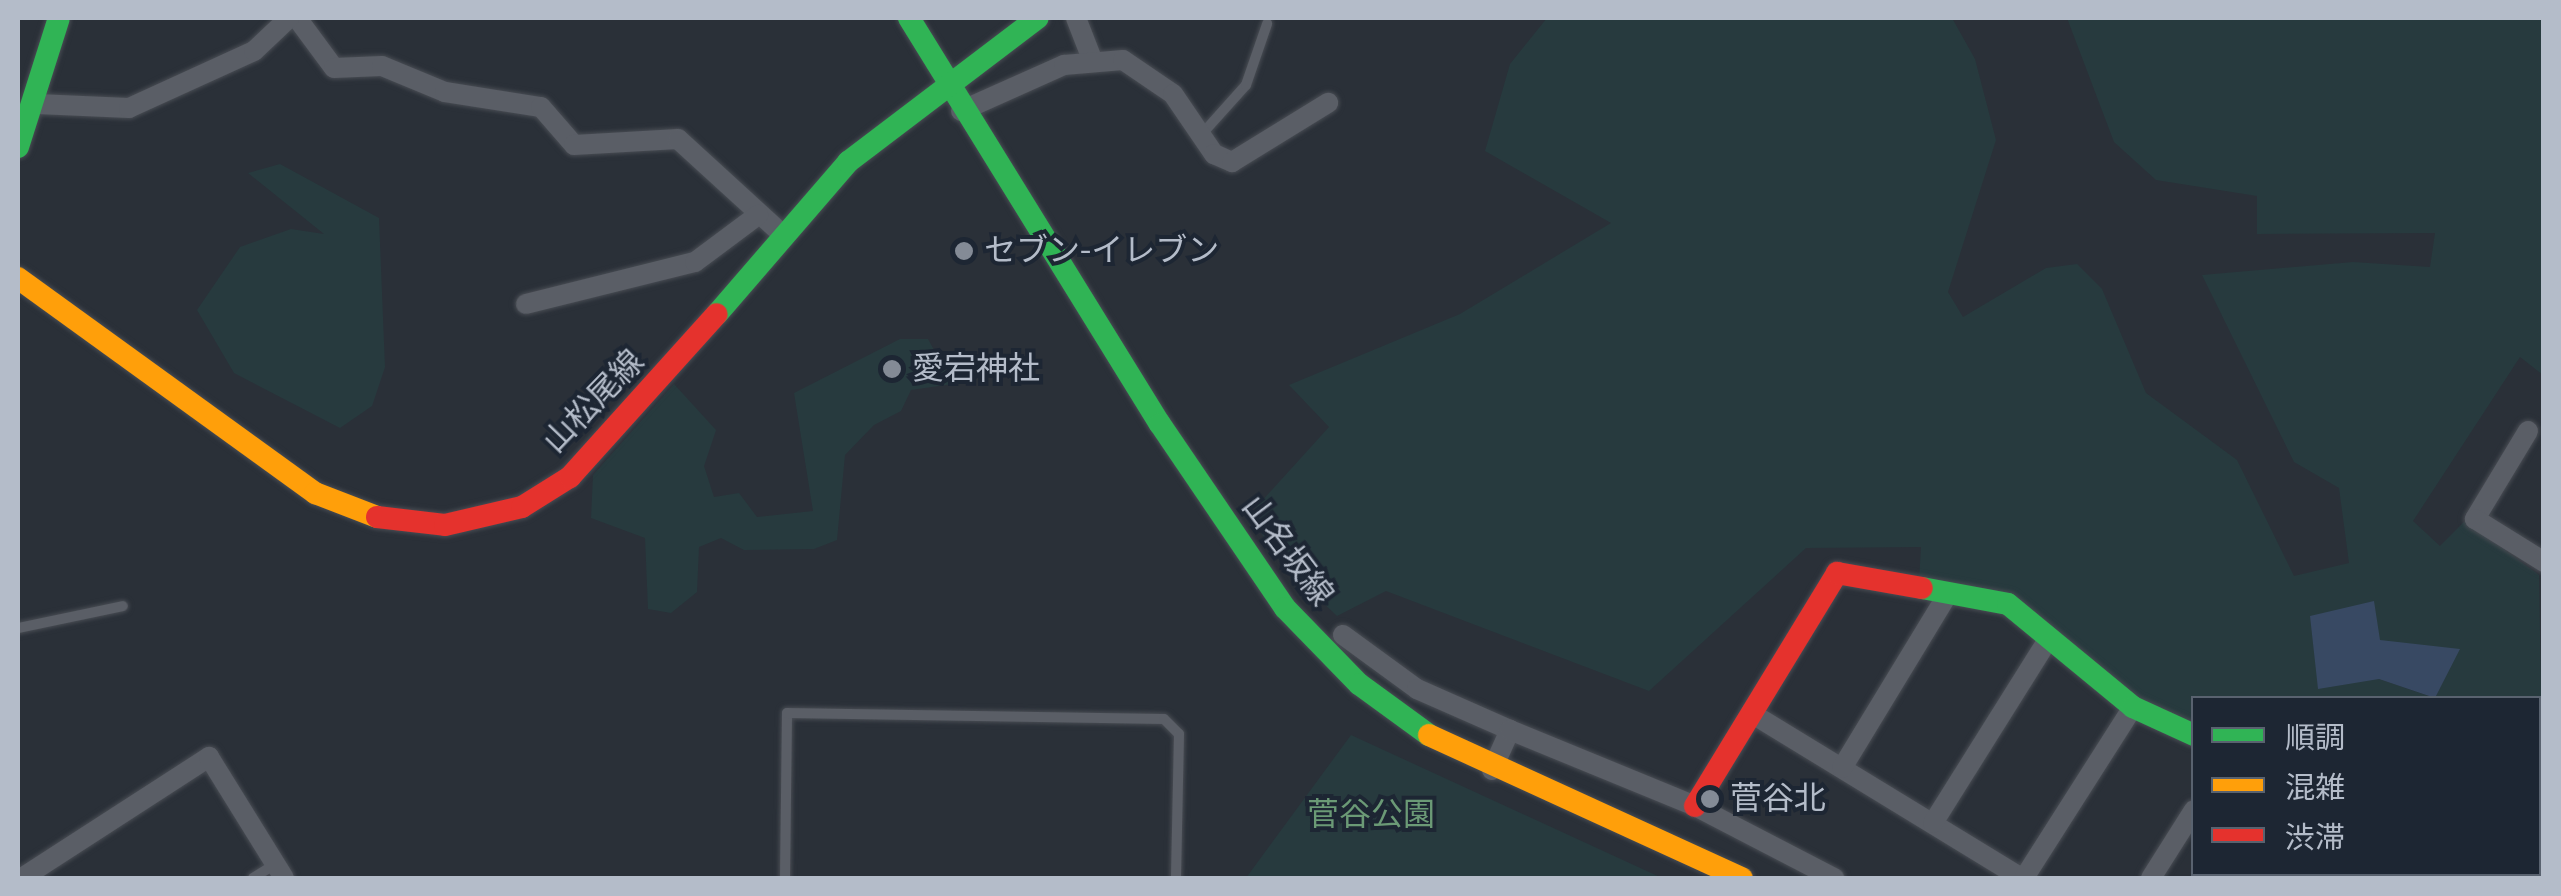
<!DOCTYPE html>
<html>
<head>
<meta charset="utf-8">
<style>
  body { margin:0 }
  #map { position:relative; width:2561px; height:896px; overflow:hidden; background:#2a3038; font-family:Karla,"Noto Sans JP",sans-serif }
  div>[style] { position:absolute }
  .green>* { inset:0; background:#273a3e }
  .water>* { inset:0; background:#384963 }
  .roads { filter:drop-shadow(0 0 2px #484c53) drop-shadow(0 0 2px #484c53) }
  .lane>* { height:10px; margin:-5px; padding:0 5px; transform-origin:5px; border-radius:5px; background:#5a5e66 }
  .street>* { height:20px; margin:-10px; padding:0 10px; transform-origin:10px; border-radius:10px; background:#5a5e66 }
  .fast>* { height:22px; margin:-11px; padding:0 11px; transform-origin:11px; border-radius:11px; background:#30b455 }
  .slow>* { height:22px; margin:-11px; padding:0 11px; transform-origin:11px; border-radius:11px; background:#ff9f0a }
  .jam>* { height:22px; margin:-11px; padding:0 11px; transform-origin:11px; border-radius:11px; background:#e5322d }
  .dots>* { width:28px; height:28px; translate:-50% -50%; box-sizing:border-box; border:5px solid #1d2633; border-radius:50% }
  span { translate:-50% -50%; white-space:nowrap; text-align:center; line-height:1.15; -webkit-text-stroke:8px #1d2633; paint-order:stroke }
  .poi-label { font-size:32px; color:#b4bcc9 }
  .left { translate:0 -50%; text-align:left }
  .street-label { font-size:32px; color:#b4bcc9 }
  .park-label { font-size:32px; color:#6b9a76 }
  .frame { position:absolute; inset:0; border:20px solid #b4bcc9; pointer-events:none }
  .legend { position:absolute; left:2191px; top:696px; width:350px; height:180px; box-sizing:border-box; background:#1d2633; border:2px solid #59626f; margin:0; padding:12px 18px; list-style:none; font-size:30px; color:#b4bcc9 }
  .legend li { display:flex; align-items:center; gap:20px; height:50px }
  .legend b { width:50px; border:2px solid #59626f }
</style>
</head>
<body>
<div id="map">
  <div class="green">
    <div style="clip-path:polygon(evenodd,1547px 18px,1952px 18px,1975px 59px,1996px 140px,1948px 292px,1963px 317px,2046px 268px,2077px 264px,2102px 289px,2146px 393px,2237px 460px,2294px 576px,2349px 563px,2339px 488px,2294px 462px,2202px 275px,2353px 262px,2430px 267px,2435px 233px,2257px 234px,2257px 196px,2156px 180px,2114px 142px,2067px 18px,2543px 18px,2543px 375px,2520px 357px,2413px 521px,2440px 546px,2465px 521px,2539px 575px,2543px 805px,2538px 698px,2194px 698px,2193px 726px,2143px 703px,2031px 613px,1919px 581px,1921px 547px,1806px 548px,1649px 691px,1386px 591px,1337px 616px,1281px 563px,1249px 515px,1329px 427px,1289px 385px,1460px 314px,1611px 223px,1485px 151px,1510px 64px,1547px 18px,2459px 649px,2435px 698px,2379px 679px,2459px 649px)"></div>
    <div style="clip-path:polygon(280px 164px,379px 218px,385px 367px,372px 406px,340px 428px,234px 373px,197px 310px,240px 247px,291px 229px,324px 234px,248px 173px)"></div>
    <div style="clip-path:polygon(900px 339px,928px 339px,953px 384px,911px 390px,901px 411px,874px 425px,845px 455px,837px 540px,814px 549px,744px 550px,721px 538px,699px 547px,697px 592px,671px 613px,648px 609px,645px 538px,591px 518px,593px 475px,674px 384px,716px 430px,704px 466px,714px 497px,739px 493px,757px 517px,813px 511px,794px 393px)"></div>
    <div style="clip-path:polygon(1351px 735px,1662px 878px,1246px 878px)"></div>
  </div>
  <div class="water">
    <div style="clip-path:polygon(2374px 601px,2380px 640px,2460px 649px,2435px 698px,2379px 679px,2318px 689px,2310px 616px)"></div>
  </div>
  <div class="roads">
    <div class="lane">
      <div style="left:1202px;top:134px;width:66px;rotate:-48.1deg"></div>
      <div style="left:1246px;top:85px;width:65px;rotate:-71deg"></div>
      <div style="left:18px;top:628px;width:107px;rotate:-11.8deg"></div>
      <div style="left:253px;top:878px;width:26px;rotate:-32deg"></div>
      <div style="left:785px;top:878px;width:165px;rotate:-89.3deg"></div>
      <div style="left:787px;top:713px;width:377px;rotate:0.9deg"></div>
      <div style="left:1164px;top:719px;width:21px;rotate:45deg"></div>
      <div style="left:1179px;top:734px;width:144px;rotate:91.2deg"></div>
    </div>
    <div class="street">
      <div style="left:297px;top:18px;width:62px;rotate:53.5deg"></div>
      <div style="left:334px;top:68px;width:48px;rotate:-2.4deg"></div>
      <div style="left:382px;top:66px;width:68px;rotate:22.4deg"></div>
      <div style="left:445px;top:92px;width:97px;rotate:8.9deg"></div>
      <div style="left:541px;top:107px;width:50px;rotate:49deg"></div>
      <div style="left:574px;top:145px;width:104px;rotate:-3.3deg"></div>
      <div style="left:678px;top:139px;width:141px;rotate:42.4deg"></div>
      <div style="left:1076px;top:18px;width:44px;rotate:68.7deg"></div>
      <div style="left:37px;top:104px;width:92px;rotate:2.5deg"></div>
      <div style="left:129px;top:108px;width:137px;rotate:-24.5deg"></div>
      <div style="left:254px;top:51px;width:48px;rotate:-43.3deg"></div>
      <div style="left:961px;top:111px;width:113px;rotate:-24.1deg"></div>
      <div style="left:1064px;top:65px;width:59px;rotate:-4.8deg"></div>
      <div style="left:1123px;top:60px;width:60px;rotate:34.2deg"></div>
      <div style="left:1173px;top:94px;width:73px;rotate:55.7deg"></div>
      <div style="left:1214px;top:154px;width:20px;rotate:24deg"></div>
      <div style="left:1232px;top:162px;width:113px;rotate:-31.6deg"></div>
      <div style="left:526px;top:304px;width:174px;rotate:-14deg"></div>
      <div style="left:695px;top:262px;width:79px;rotate:-36.7deg"></div>
      <div style="left:2528px;top:431px;width:103px;rotate:121.1deg"></div>
      <div style="left:2475px;top:519px;width:81px;rotate:31.9deg"></div>
      <div style="left:1343px;top:635px;width:92px;rotate:36.1deg"></div>
      <div style="left:1417px;top:689px;width:102px;rotate:23.8deg"></div>
      <div style="left:1751px;top:713px;width:316px;rotate:31.4deg"></div>
      <div style="left:1842px;top:768px;width:204px;rotate:-58.7deg"></div>
      <div style="left:1492px;top:770px;width:44px;rotate:-65.8deg"></div>
      <div style="left:1510px;top:730px;width:200px;rotate:22.3deg"></div>
      <div style="left:1695px;top:806px;width:157px;rotate:27.4deg"></div>
      <div style="left:1933px;top:823px;width:218px;rotate:-57.9deg"></div>
      <div style="left:2538px;top:868px;width:10px;rotate:-53deg"></div>
      <div style="left:2372px;top:874px;width:8px;rotate:30deg"></div>
      <div style="left:22px;top:878px;width:223px;rotate:-32.9deg"></div>
      <div style="left:209px;top:757px;width:142px;rotate:58.2deg"></div>
      <div style="left:2024px;top:878px;width:203px;rotate:-57.5deg"></div>
      <div style="left:2151px;top:878px;width:80px;rotate:-57.7deg"></div>
      <div style="left:2276px;top:878px;width:6px;rotate:-45deg"></div>
      <div style="left:2403px;top:878px;width:5px;rotate:-53deg"></div>
    </div>
    <div class="fast">
      <div style="left:909px;top:18px;width:477px;rotate:58.3deg"></div>
      <div style="left:1160px;top:424px;width:222px;rotate:55.8deg"></div>
      <div style="left:1285px;top:608px;width:106px;rotate:45.8deg"></div>
      <div style="left:1359px;top:684px;width:87px;rotate:36.1deg"></div>
      <div style="left:18px;top:147px;width:135px;rotate:-72.4deg"></div>
      <div style="left:717px;top:314px;width:201px;rotate:-49.2deg"></div>
      <div style="left:848px;top:162px;width:238px;rotate:-37.2deg"></div>
      <div style="left:1922px;top:588px;width:87px;rotate:10.5deg"></div>
      <div style="left:2008px;top:604px;width:162px;rotate:39.5deg"></div>
      <div style="left:2133px;top:707px;width:67px;rotate:24.7deg"></div>
    </div>
    <div class="slow">
      <div style="left:18px;top:278px;width:367px;rotate:35.9deg"></div>
      <div style="left:315px;top:493px;width:66px;rotate:21.2deg"></div>
      <div style="left:1429px;top:735px;width:344px;rotate:24.6deg"></div>
    </div>
    <div class="jam">
      <div style="left:377px;top:517px;width:68px;rotate:6.7deg"></div>
      <div style="left:445px;top:525px;width:79px;rotate:-13.2deg"></div>
      <div style="left:522px;top:507px;width:57px;rotate:-32deg"></div>
      <div style="left:570px;top:477px;width:219px;rotate:-48deg"></div>
      <div style="left:1695px;top:806px;width:273px;rotate:-58.6deg"></div>
      <div style="left:1837px;top:573px;width:86px;rotate:10deg"></div>
    </div>
  </div>
  <div class="dots">
    <div style="left:964px;top:251px;background:#848b96"></div>
    <div style="left:892px;top:369px;background:#848b96"></div>
    <div style="left:1710px;top:799px;background:#848b96"></div>
  </div>
  <div class="poi-label">
    <span class="left" style="left:984px;top:251px">セブン-イレブン</span>
    <span class="left" style="left:912px;top:369px">愛宕神社</span>
    <span class="left" style="left:1730px;top:799px">菅谷北</span>
  </div>
  <div class="street-label">
    <span style="left:594px;top:402px;rotate:-46deg">山松尾線</span>
    <span style="left:1287px;top:551px;rotate:53deg">山名坂線</span>
  </div>
  <div class="park-label">
    <span style="left:1371px;top:815px">菅谷公園</span>
  </div>
  <div class="frame"></div>
  <ul class="legend">
  <li><b style="height:12px;background:#30b455"></b>順調</li>
  <li><b style="height:12px;background:#ff9f0a"></b>混雑</li>
  <li><b style="height:12px;background:#e5322d"></b>渋滞</li>
  </ul>
</div>
</body>
</html>
